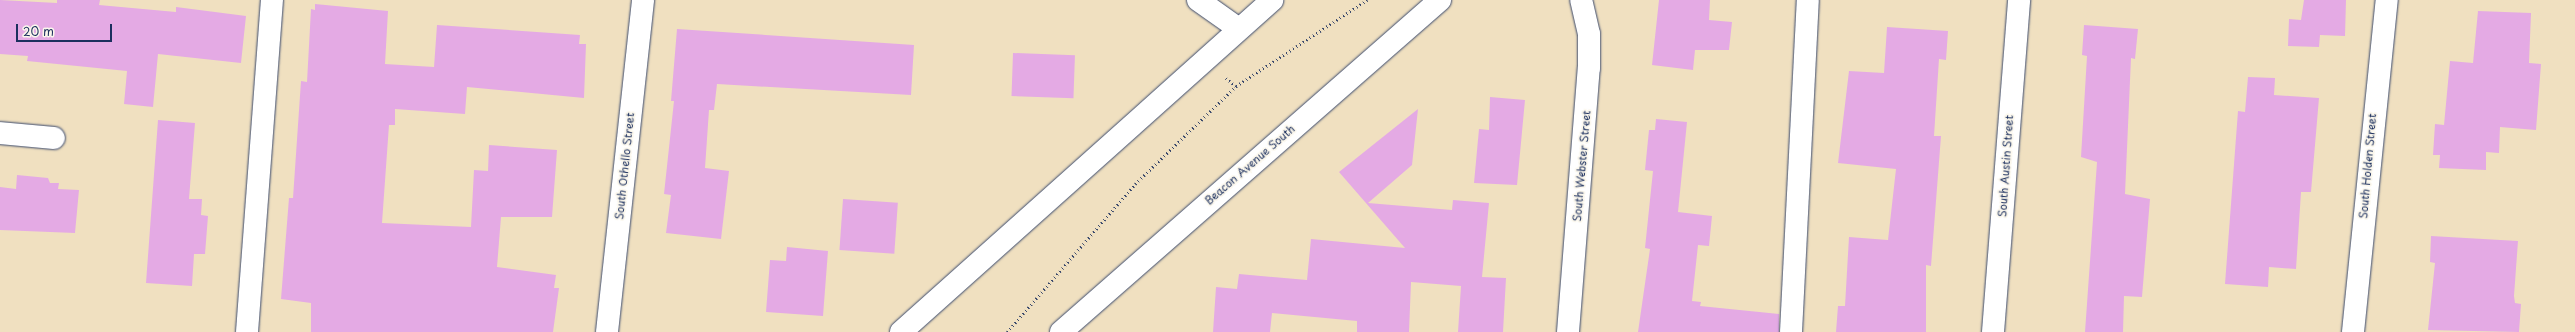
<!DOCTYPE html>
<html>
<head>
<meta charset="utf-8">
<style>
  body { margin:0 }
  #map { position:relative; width:2575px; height:332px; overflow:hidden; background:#f0e0c0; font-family:"Playpen Sans",sans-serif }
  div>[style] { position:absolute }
  .building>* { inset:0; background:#e4aae4; transform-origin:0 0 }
  .path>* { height:2.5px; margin-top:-1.25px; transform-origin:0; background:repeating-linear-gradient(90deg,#3b4a6d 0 1px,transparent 0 4px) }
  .roads { filter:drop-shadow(0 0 1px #3b4a6d) drop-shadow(0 0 1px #3b4a6d) }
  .minor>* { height:22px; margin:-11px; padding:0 11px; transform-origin:11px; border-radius:11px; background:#fff }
  .major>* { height:22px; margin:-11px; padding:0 11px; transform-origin:11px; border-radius:11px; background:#fff }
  span { translate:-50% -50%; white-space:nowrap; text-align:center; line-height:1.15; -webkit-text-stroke:3.5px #fbf7ec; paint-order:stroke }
  .street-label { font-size:11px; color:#1b2f5e }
  .scale { position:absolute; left:16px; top:24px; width:96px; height:18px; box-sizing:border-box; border:2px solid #1b2f5e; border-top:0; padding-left:5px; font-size:12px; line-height:14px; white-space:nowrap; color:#1b2f5e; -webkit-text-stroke:3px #fbf7ec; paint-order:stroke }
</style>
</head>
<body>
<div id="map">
  <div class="building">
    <div style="clip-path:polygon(0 0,57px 3px,57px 0,100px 0,99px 5px,176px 12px,176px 7px,246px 16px,241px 63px,158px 54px,153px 107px,124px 104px,127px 71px,27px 61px,28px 56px,0 54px)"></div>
    <div style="clip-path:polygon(1659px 0,1710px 0,1709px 20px,1732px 22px,1729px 50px,1695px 50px,1693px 70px,1652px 65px)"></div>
    <div style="clip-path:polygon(2304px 0,2346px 0,2345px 36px,2320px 35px,2319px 47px,2288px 46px,2289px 19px,2301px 20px)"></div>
    <div style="clip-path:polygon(315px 4px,388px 11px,385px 64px,434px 67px,437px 25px,580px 35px,579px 44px,586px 44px,584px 98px,467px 87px,465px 114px,395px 109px,395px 125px,389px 125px,382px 223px,471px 227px,474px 170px,488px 171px,489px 145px,557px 150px,552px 217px,501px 217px,497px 267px,556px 275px,554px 288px,559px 288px,553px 332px,311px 332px,311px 303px,281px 299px,289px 198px,293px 198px,301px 81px,307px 82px,311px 9px,315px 10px)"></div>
    <div style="clip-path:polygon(2478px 11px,2531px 13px,2529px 63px,2541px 64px,2536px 130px,2500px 127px,2499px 153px,2486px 152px,2486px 170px,2439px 168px,2440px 155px,2433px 155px,2435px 124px,2444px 125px,2450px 61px,2473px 63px)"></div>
    <div style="clip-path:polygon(2084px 25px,2138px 29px,2135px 59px,2131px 58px,2125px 194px,2150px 199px,2142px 297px,2124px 296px,2123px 332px,2085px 332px,2097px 162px,2081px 157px,2087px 56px,2082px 55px)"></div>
    <div style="clip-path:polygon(1887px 27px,1948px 31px,1946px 60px,1939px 59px,1934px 136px,1941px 136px,1931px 266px,1926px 265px,1926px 332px,1836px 332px,1838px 306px,1845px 306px,1849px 237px,1888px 240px,1896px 169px,1838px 163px,1849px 71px,1884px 73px)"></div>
    <div style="clip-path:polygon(677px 29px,914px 45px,911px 95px,717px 84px,714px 110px,709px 110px,705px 168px,729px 171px,721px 239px,666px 233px,671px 195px,664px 194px,674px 101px,671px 101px)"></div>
    <div style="left:1013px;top:53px;width:62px;height:43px;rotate:2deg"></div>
    <div style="clip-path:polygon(2248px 77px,2275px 78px,2274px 95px,2319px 98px,2311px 192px,2301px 192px,2296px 269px,2269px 267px,2268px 287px,2225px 284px,2238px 111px,2245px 112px)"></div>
    <div style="clip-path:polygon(1490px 97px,1525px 100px,1517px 185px,1474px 183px,1479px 129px,1489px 130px)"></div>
    <div style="clip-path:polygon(1418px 109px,1412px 165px,1368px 203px,1452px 210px,1453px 200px,1489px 203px,1482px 277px,1506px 278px,1503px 332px,1458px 332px,1461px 286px,1411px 282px,1409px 332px,1357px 332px,1357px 321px,1272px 313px,1270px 332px,1213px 332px,1216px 287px,1237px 289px,1239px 274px,1307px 280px,1311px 239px,1405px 248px,1339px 172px)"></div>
    <div style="clip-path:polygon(1656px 119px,1687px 122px,1678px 212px,1712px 216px,1709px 246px,1698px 245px,1692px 301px,1701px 302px,1700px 306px,1779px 314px,1779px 332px,1638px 332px,1650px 249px,1645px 248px,1653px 171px,1645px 170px,1649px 130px,1655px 130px)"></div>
    <div style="clip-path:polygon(158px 120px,195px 123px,189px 199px,202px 199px,201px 215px,208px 216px,205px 254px,194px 254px,192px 286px,146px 283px)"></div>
    <div style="clip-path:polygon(17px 175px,48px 178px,50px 183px,59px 183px,58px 189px,79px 190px,75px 233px,0 230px,0 187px,16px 189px)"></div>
    <div style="left:843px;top:199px;width:55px;height:51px;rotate:4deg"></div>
    <div style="clip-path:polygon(2431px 236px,2518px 241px,2514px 296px,2515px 303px,2521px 304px,2519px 332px,2428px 330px,2435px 263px,2430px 262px)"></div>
    <div style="clip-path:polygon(787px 247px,828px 251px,823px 316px,766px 312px,770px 260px,786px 261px)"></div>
  </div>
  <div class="path">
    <div style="left:1226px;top:78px;width:13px;rotate:39deg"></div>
    <div style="left:1007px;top:332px;width:196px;rotate:-49.1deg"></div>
    <div style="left:1135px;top:184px;width:141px;rotate:-44.1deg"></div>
    <div style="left:1236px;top:86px;width:157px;rotate:-33.3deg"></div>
  </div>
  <div class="roads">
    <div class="minor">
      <div style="left:1198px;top:0;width:50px;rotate:35.3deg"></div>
      <div style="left:0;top:133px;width:54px;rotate:5.3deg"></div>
      <div style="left:247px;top:332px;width:333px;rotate:-85.7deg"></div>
      <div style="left:607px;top:332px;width:334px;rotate:-83.8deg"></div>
      <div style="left:1568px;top:332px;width:265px;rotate:-85.5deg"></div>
      <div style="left:1589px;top:68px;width:34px;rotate:-90deg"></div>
      <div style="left:1589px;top:34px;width:35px;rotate:-103deg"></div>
      <div style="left:1791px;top:332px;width:332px;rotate:-87.1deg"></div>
      <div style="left:1993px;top:332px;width:333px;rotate:-85.5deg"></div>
      <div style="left:2353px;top:332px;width:334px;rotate:-84.2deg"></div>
    </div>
    <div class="major">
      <div style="left:901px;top:332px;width:498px;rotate:-41.8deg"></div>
      <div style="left:1061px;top:332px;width:504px;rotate:-41.22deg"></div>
    </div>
  </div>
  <div class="street-label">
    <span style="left:1250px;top:165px;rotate:-41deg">Beacon Avenue South</span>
    <span style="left:625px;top:166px;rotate:-84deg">South Othello Street</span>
    <span style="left:1582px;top:166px;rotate:-85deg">South Webster Street</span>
    <span style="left:2006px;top:166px;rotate:-86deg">South Austin Street</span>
    <span style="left:2368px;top:166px;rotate:-85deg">South Holden Street</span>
  </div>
  <div class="scale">20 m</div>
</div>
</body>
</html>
